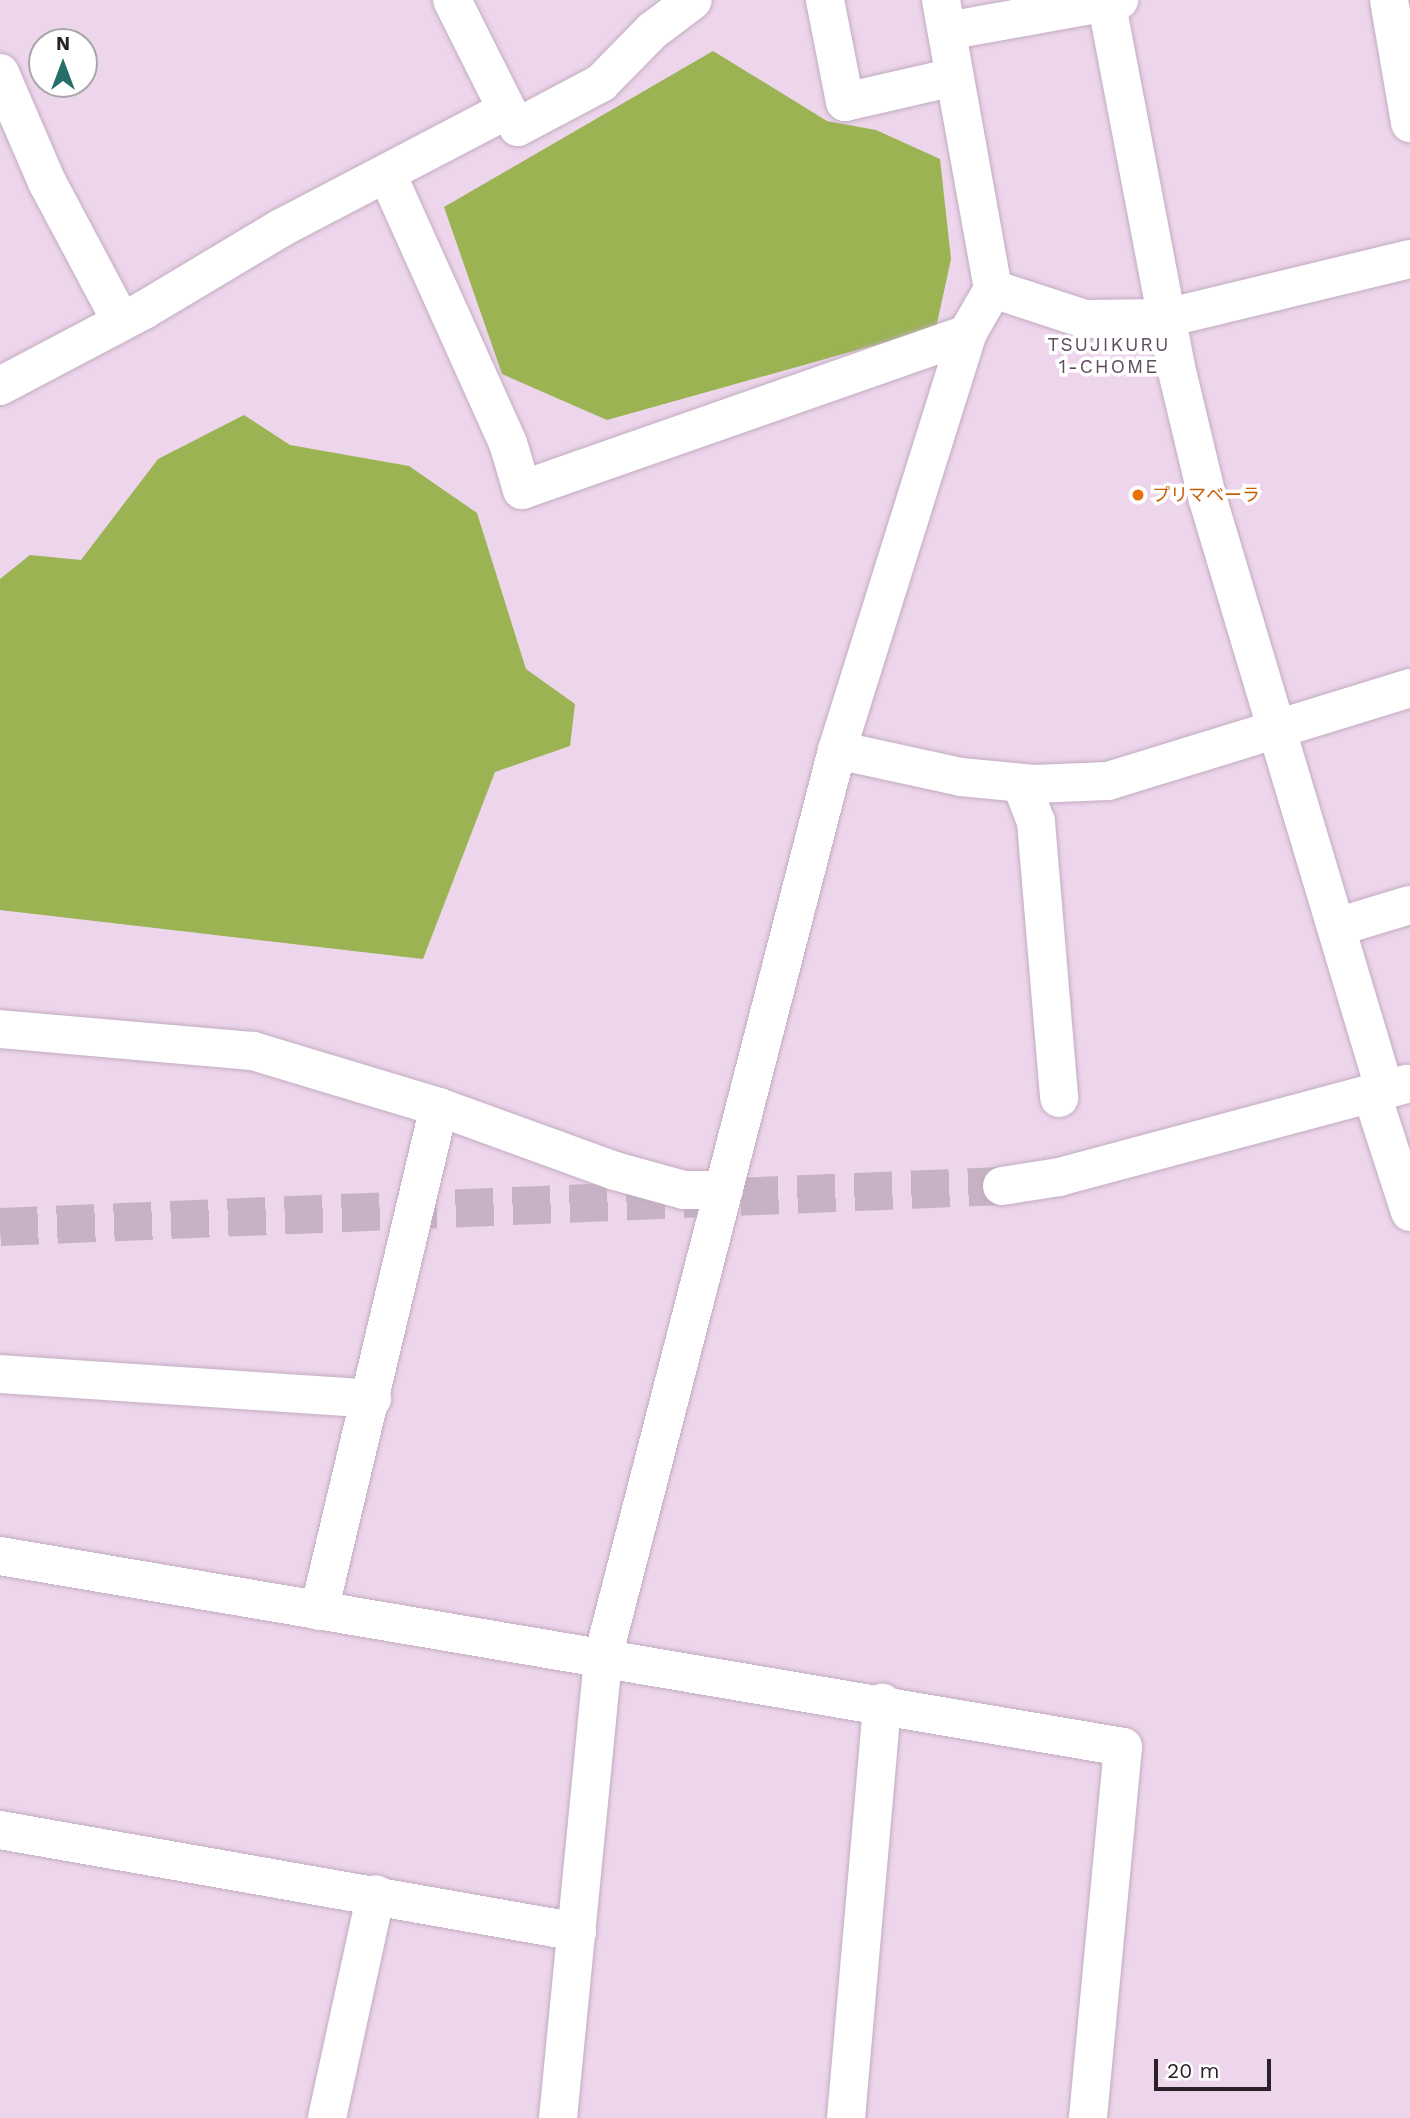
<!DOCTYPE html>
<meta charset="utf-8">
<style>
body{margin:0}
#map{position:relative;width:1410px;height:2118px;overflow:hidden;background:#edd6ec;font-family:"Work Sans","Noto Sans JP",sans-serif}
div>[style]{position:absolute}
.forest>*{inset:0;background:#9bb353}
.minor-tunnel>*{height:38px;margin-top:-19px;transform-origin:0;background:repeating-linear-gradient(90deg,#c6b2c5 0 38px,transparent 0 57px)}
.roads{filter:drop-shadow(0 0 2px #c2acc1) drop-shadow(0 0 2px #c2acc1)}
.minor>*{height:38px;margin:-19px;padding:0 19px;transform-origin:19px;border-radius:19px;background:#fff}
.dots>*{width:19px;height:19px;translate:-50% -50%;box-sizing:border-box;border:4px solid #fff;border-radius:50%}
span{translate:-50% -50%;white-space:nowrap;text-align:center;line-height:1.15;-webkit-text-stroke:7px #fff;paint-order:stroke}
.food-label{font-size:18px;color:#c56008}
.left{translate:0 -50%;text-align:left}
.neighbourhood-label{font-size:19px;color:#5f4b5e;letter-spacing:2px}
.north{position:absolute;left:28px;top:28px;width:70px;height:70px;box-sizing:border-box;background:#fff;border:2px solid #a9a6a9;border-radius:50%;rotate:0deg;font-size:19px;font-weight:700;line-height:28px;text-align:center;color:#292028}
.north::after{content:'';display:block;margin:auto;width:24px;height:32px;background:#256f68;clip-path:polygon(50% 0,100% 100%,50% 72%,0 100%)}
.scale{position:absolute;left:1154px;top:2059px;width:117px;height:32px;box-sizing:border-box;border:4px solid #292028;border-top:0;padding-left:9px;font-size:21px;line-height:24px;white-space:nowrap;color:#292028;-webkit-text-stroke:5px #fff;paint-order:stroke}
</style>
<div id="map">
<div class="forest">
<i style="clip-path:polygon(713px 51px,827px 121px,876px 130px,940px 159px,951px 259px,936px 328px,607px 420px,502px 374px,444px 207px)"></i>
<i style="clip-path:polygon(244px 415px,290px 445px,409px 466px,477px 513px,526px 669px,575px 704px,570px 746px,495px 772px,423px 959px,0 910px,0 579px,30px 555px,81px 560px,158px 459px)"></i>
</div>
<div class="minor-tunnel">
<i style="left:0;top:1227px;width:1003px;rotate:-2.34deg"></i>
</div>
<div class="roads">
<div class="minor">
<i style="left:452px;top:0;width:123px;rotate:63.4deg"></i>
<i style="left:825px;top:0;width:104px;rotate:78.9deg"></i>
<i style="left:845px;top:102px;width:112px;rotate:-12.9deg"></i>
<i style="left:1106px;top:0;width:369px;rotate:79.2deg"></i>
<i style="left:1175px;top:363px;width:141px;rotate:76.5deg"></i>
<i style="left:1208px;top:500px;width:617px;rotate:73.33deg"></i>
<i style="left:1389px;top:0;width:125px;rotate:80.3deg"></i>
<i style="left:947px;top:31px;width:175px;rotate:-10.2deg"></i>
<i style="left:0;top:73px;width:119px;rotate:66.7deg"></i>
<i style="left:47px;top:182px;width:157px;rotate:62deg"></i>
<i style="left:387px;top:174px;width:295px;rotate:65.8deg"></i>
<i style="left:508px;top:443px;width:49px;rotate:73.4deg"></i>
<i style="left:522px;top:490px;width:472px;rotate:-19.3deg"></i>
<i style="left:993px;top:289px;width:97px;rotate:18.1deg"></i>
<i style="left:1085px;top:319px;width:81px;rotate:-0.7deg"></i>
<i style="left:1166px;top:318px;width:251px;rotate:-13.6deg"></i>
<i style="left:0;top:386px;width:163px;rotate:-27.8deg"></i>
<i style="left:144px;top:310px;width:160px;rotate:-30.9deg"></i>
<i style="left:281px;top:228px;width:255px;rotate:-27.6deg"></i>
<i style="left:507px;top:110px;width:20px;rotate:57deg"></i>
<i style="left:518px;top:127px;width:94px;rotate:-27.9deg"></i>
<i style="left:601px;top:83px;width:73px;rotate:-45.6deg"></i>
<i style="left:652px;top:31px;width:51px;rotate:-37.1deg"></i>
<i style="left:837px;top:750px;width:127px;rotate:12.3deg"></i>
<i style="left:961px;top:777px;width:73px;rotate:5.5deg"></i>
<i style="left:1034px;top:784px;width:74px;rotate:-2.3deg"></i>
<i style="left:1108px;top:781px;width:316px;rotate:-17.1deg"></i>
<i style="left:1021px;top:783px;width:42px;rotate:69deg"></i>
<i style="left:1036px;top:822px;width:277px;rotate:85.2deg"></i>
<i style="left:1337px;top:927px;width:76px;rotate:-16.8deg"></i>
<i style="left:0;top:1029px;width:254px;rotate:5deg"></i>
<i style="left:253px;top:1051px;width:194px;rotate:16.8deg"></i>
<i style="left:439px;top:1107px;width:187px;rotate:20deg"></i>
<i style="left:615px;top:1171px;width:72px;rotate:15.4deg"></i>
<i style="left:684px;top:1190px;width:40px"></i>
<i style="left:1372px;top:1095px;width:123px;rotate:72deg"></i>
<i style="left:1002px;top:1186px;width:58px;rotate:-9deg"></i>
<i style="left:1059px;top:1177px;width:360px;rotate:-15deg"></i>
<i style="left:0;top:1374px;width:373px;rotate:3.8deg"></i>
<i style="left:0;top:1556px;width:1139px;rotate:9.65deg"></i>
<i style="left:1123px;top:1747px;width:373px;rotate:95.4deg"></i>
<i style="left:319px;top:1611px;width:518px;rotate:-76.61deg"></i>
<i style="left:0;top:1830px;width:586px;rotate:10.02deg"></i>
<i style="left:327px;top:2118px;width:229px;rotate:-77.7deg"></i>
<i style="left:558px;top:2118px;width:463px;rotate:-84.4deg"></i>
<i style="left:603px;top:1657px;width:937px;rotate:-75.53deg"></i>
<i style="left:837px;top:750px;width:436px;rotate:-72.6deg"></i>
<i style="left:967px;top:334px;width:52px;rotate:-60deg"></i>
<i style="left:993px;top:289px;width:294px;rotate:-100.2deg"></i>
<i style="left:846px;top:2118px;width:417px;rotate:-85deg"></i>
</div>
</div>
<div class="dots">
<i style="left:1138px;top:495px;background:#e8710a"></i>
</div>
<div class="food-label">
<span class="left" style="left:1152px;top:495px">プリマベーラ</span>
</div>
<div class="neighbourhood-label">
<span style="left:1109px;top:356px">TSUJIKURU<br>1-CHOME</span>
</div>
<div class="north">N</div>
<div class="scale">20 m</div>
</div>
